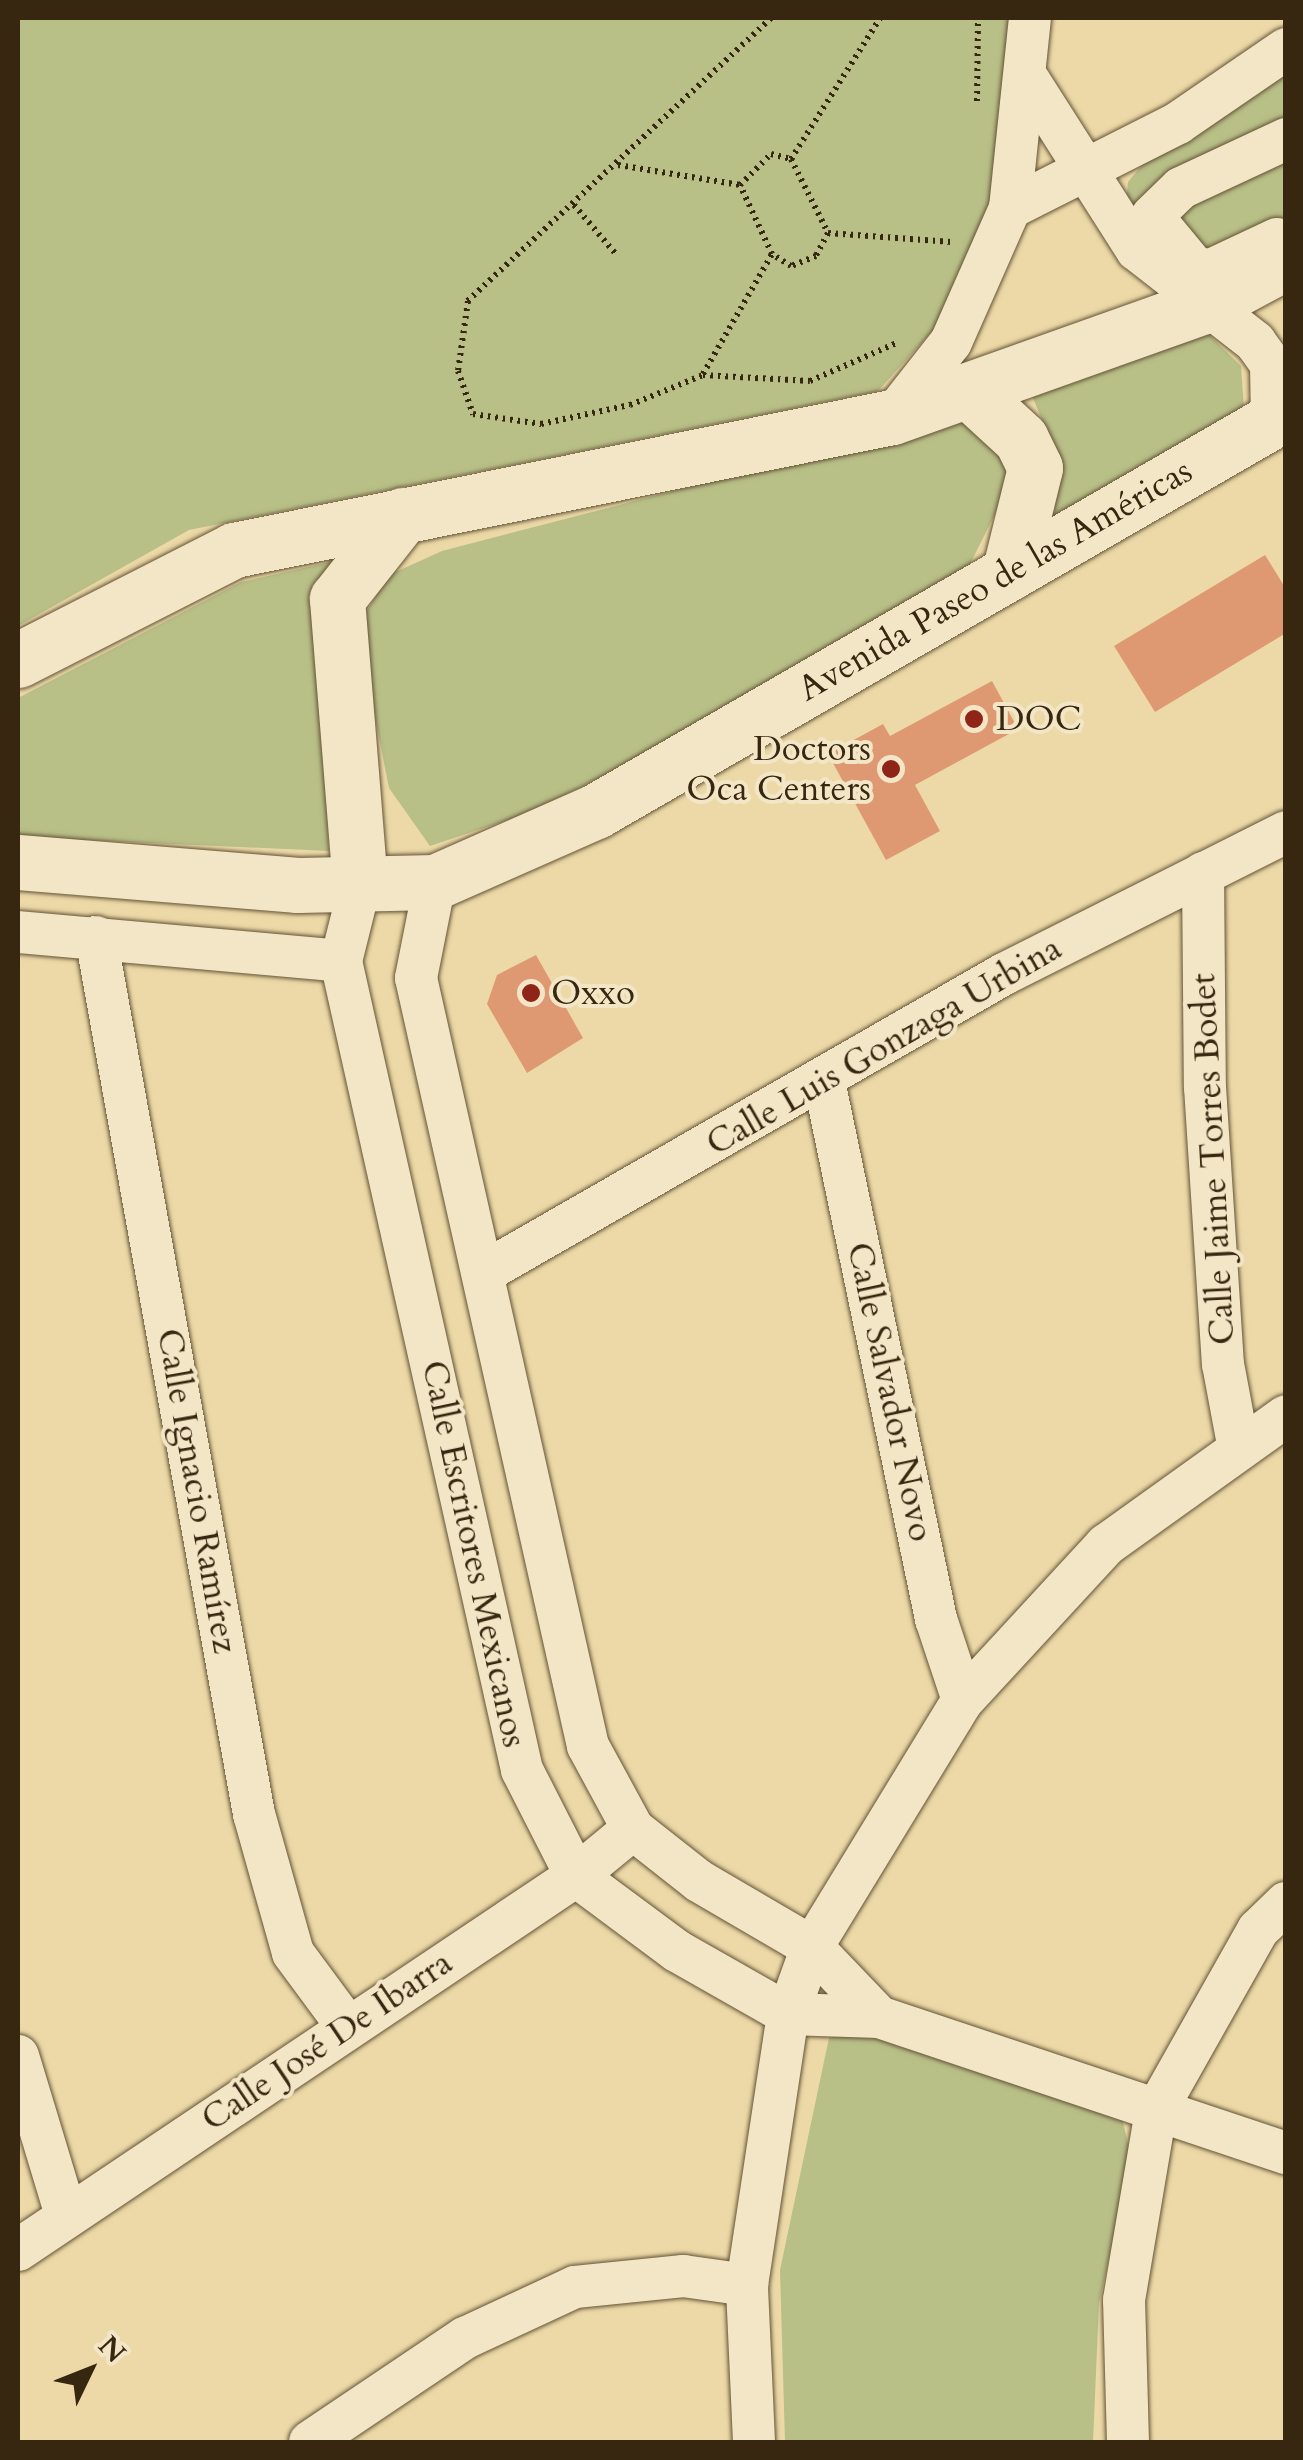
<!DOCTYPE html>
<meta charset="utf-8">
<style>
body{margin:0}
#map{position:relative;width:1303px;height:2460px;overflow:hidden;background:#ecd9a7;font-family:Cardo,serif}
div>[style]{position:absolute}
.green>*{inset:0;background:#b8bf87}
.building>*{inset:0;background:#df9972}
.path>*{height:6px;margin-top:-3px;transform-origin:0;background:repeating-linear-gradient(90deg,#372610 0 2.5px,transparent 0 7.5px)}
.roads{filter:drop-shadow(0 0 2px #645336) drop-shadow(0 0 2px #645336)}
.street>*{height:42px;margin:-21px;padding:0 21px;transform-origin:21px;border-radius:21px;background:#f3e6c6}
.secondary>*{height:55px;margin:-27.5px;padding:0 27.5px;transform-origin:27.5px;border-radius:27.5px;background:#f3e6c6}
.dots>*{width:28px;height:28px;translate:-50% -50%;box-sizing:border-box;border:5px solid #f3e6c6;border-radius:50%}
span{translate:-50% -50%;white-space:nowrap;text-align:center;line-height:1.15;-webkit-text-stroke:8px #f3e6c6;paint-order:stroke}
.street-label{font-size:35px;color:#372610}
.poi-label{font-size:35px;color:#372610}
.left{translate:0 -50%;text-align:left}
.right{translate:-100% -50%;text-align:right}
.frame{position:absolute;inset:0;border:20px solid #372610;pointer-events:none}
.north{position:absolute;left:40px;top:2320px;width:100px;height:100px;-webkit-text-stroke:8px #f3e6c6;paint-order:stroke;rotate:47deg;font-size:28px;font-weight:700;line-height:40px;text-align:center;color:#372610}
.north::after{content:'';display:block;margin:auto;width:35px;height:45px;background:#372610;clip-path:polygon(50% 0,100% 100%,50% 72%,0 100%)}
</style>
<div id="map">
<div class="green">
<i style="clip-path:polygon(18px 18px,1010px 18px,1002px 180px,944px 318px,878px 391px,189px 530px,18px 626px)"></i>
<i style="clip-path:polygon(1285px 73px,1285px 236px,1206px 270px,1126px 206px,1128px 182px,1147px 159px)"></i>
<i style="clip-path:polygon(1201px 327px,1241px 366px,1244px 409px,1055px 519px,1054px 449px,1031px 393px)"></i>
<i style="clip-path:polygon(962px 416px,1001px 442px,1012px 480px,962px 580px,734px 713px,523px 815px,430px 846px,389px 788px,373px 707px,365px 614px,389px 575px,442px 551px)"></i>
<i style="clip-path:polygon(331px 562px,316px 594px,329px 851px,18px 837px,18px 698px,241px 582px)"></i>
<i style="clip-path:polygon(860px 2026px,1122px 2118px,1131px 2157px,1099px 2303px,1093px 2442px,785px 2442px,780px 2270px,829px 2038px)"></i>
</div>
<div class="building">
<i style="clip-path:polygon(1265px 555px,1286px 589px,1286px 633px,1155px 712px,1114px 646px)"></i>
<i style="clip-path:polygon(992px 681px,1018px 729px,915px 785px,940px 831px,886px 860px,828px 754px,883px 724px,890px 736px)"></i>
<i style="clip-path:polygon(536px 955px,583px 1038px,527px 1073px,487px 1004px,497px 975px)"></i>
</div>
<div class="path">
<i style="left:771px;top:18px;width:415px;rotate:137deg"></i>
<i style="left:468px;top:301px;width:71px;rotate:98.1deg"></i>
<i style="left:458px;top:371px;width:46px;rotate:70.8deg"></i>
<i style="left:473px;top:414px;width:69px;rotate:8.4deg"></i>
<i style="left:541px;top:424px;width:91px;rotate:-12.1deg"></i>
<i style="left:630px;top:405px;width:79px;rotate:-22.3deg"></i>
<i style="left:703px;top:375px;width:107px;rotate:3.2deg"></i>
<i style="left:810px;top:381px;width:97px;rotate:-23.7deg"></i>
<i style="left:977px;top:101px;width:83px;rotate:-89.3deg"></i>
<i style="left:771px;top:154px;width:21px;rotate:14deg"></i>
<i style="left:791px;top:159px;width:83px;rotate:63.4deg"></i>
<i style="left:828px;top:233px;width:26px;rotate:118deg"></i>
<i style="left:816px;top:256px;width:27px;rotate:158deg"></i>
<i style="left:791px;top:266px;width:22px;rotate:-148deg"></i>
<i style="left:772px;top:254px;width:76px;rotate:-114.9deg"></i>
<i style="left:740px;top:185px;width:44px;rotate:-45deg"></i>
<i style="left:791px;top:159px;width:167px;rotate:-57.7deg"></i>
<i style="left:618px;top:165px;width:124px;rotate:9.3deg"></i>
<i style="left:574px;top:205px;width:63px;rotate:49.5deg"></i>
<i style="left:828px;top:233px;width:124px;rotate:4.2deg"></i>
<i style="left:703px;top:374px;width:138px;rotate:-60.1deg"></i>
</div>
<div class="roads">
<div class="street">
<i style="left:1026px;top:76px;width:206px;rotate:57.5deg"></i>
<i style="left:1137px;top:250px;width:150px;rotate:37.9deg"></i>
<i style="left:1255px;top:342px;width:27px;rotate:54deg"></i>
<i style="left:1271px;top:364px;width:56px;rotate:89deg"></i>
<i style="left:1010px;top:208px;width:188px;rotate:-26.8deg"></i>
<i style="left:1178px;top:123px;width:131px;rotate:-34.4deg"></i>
<i style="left:1277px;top:239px;width:73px;rotate:154.8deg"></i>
<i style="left:1211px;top:270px;width:16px;rotate:-173deg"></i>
<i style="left:1195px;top:268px;width:67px;rotate:-129.6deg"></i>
<i style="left:1152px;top:216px;width:40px;rotate:-44deg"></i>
<i style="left:1181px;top:188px;width:116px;rotate:-25deg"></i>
<i style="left:892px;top:417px;width:95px;rotate:-51.8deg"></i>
<i style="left:951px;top:342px;width:146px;rotate:-66.2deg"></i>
<i style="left:1010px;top:208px;width:191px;rotate:-84deg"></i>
<i style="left:1203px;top:873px;width:214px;rotate:89.5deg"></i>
<i style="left:1205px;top:1087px;width:278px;rotate:86.3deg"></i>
<i style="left:1223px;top:1364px;width:81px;rotate:79.4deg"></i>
<i style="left:435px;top:882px;width:98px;rotate:101.2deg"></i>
<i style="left:416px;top:978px;width:787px;rotate:77.38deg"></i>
<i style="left:588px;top:1746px;width:94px;rotate:61.5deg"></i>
<i style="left:633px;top:1829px;width:84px;rotate:38.2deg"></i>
<i style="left:699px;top:1881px;width:131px;rotate:30.3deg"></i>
<i style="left:812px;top:1947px;width:97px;rotate:46.3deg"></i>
<i style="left:360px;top:885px;width:78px;rotate:104deg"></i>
<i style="left:341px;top:961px;width:829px;rotate:77.39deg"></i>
<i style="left:522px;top:1770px;width:119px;rotate:63deg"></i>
<i style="left:576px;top:1876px;width:126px;rotate:36.6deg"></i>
<i style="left:677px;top:1951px;width:128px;rotate:29.6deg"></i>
<i style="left:788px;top:2014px;width:91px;rotate:1.9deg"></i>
<i style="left:879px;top:2017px;width:429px;rotate:18.5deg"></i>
<i style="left:18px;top:932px;width:324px;rotate:5.1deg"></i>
<i style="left:96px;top:937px;width:891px;rotate:79.79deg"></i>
<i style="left:254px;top:1814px;width:144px;rotate:74.3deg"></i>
<i style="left:293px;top:1953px;width:91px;rotate:53.5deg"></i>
<i style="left:824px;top:1081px;width:550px;rotate:78.24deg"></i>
<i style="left:936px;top:1619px;width:85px;rotate:71.6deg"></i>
<i style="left:488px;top:1270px;width:595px;rotate:-29.84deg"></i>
<i style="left:1004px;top:974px;width:316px;rotate:-26.7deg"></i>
<i style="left:18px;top:2056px;width:166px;rotate:73.2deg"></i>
<i style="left:18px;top:2250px;width:672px;rotate:-33.83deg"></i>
<i style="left:576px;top:1876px;width:74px;rotate:-39.5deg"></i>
<i style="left:310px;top:2442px;width:187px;rotate:-33.9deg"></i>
<i style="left:465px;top:2338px;width:121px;rotate:-24.9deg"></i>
<i style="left:575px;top:2287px;width:109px;rotate:-5.8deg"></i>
<i style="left:683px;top:2276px;width:65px;rotate:8deg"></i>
<i style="left:754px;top:2442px;width:157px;rotate:-92.6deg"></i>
<i style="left:747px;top:2285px;width:274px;rotate:-81.4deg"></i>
<i style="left:788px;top:2014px;width:71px;rotate:-70.3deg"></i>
<i style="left:812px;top:1947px;width:289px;rotate:-58.6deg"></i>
<i style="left:963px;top:1700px;width:211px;rotate:-47.3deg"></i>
<i style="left:1106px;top:1545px;width:221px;rotate:-35.6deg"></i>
<i style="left:1128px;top:2442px;width:142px;rotate:-91.6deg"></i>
<i style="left:1124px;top:2300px;width:192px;rotate:-80.4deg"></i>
<i style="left:1156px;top:2111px;width:208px;rotate:-60.6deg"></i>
<i style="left:1258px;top:1930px;width:39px;rotate:-44deg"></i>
</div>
<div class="secondary">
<i style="left:971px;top:393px;width:68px;rotate:42.6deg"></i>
<i style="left:1021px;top:439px;width:32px;rotate:64deg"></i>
<i style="left:1035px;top:468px;width:108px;rotate:103.9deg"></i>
<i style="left:18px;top:660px;width:242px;rotate:-27deg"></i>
<i style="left:234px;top:550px;width:671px;rotate:-11.43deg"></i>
<i style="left:892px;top:417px;width:331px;rotate:-19.6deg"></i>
<i style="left:1204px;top:306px;width:93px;rotate:-28.2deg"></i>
<i style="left:18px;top:862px;width:281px;rotate:4.7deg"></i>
<i style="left:298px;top:885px;width:137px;rotate:-1.3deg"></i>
<i style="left:435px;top:882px;width:176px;rotate:-23.8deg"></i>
<i style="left:596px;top:811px;width:797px;rotate:-29.98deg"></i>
<i style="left:360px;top:885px;width:287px;rotate:-94.6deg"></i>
<i style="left:337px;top:599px;width:107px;rotate:-51.8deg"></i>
</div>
</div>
<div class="dots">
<i style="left:974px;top:719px;background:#8f2418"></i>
<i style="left:891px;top:769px;background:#8f2418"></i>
<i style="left:531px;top:993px;background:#8f2418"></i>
</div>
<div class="street-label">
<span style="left:995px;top:580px;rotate:-30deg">Avenida Paseo de las Américas</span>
<span style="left:884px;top:1046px;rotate:-30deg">Calle Luis Gonzaga Urbina</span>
<span style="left:1213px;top:1159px;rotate:-93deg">Calle Jaime Torres Bodet</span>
<span style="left:890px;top:1392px;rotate:78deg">Calle Salvador Novo</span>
<span style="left:197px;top:1491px;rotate:80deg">Calle Ignacio Ramírez</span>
<span style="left:474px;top:1554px;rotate:78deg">Calle Escritores Mexicanos</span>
<span style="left:327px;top:2041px;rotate:-34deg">Calle José De Ibarra</span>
</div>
<div class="poi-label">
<span class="left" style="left:996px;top:719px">DOC</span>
<span class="right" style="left:871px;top:769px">Doctors<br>Oca Centers</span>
<span class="left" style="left:551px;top:993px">Oxxo</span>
</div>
<div class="frame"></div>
<div class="north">N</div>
</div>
